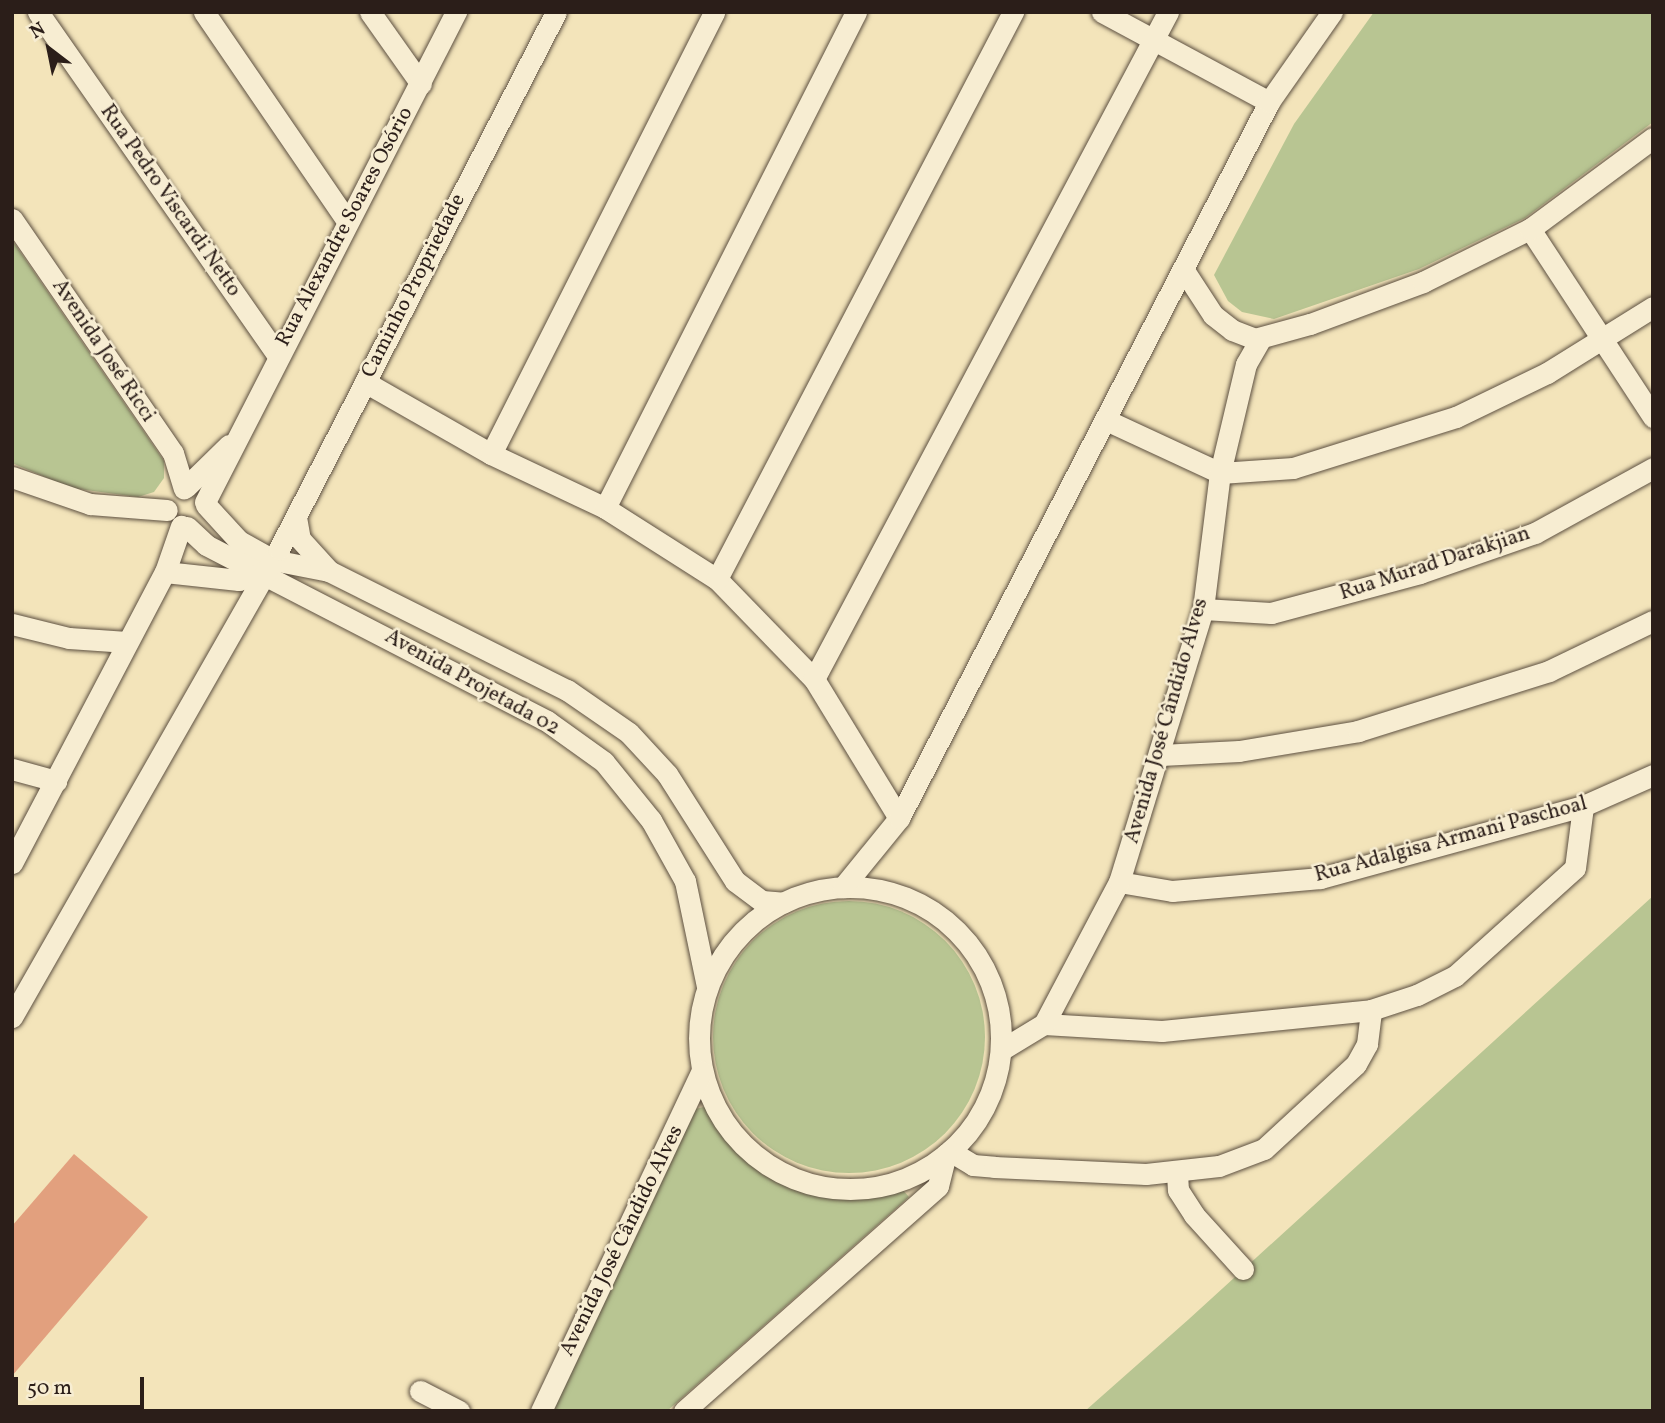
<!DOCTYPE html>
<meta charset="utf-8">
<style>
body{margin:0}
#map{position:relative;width:1665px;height:1423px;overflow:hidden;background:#f3e4ba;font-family:Vollkorn,serif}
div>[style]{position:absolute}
.green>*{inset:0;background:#b8c592}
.round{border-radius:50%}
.building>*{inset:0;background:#e2a07e}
.roads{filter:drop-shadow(0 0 2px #5d5041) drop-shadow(0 0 2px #5d5041)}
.minor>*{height:21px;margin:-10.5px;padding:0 10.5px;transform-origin:10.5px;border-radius:10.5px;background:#f7edd2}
.minor>.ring{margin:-10.5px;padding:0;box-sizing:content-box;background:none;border:21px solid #f7edd2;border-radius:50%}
span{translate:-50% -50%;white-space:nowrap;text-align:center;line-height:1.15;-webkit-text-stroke:5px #f7edd2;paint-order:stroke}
.street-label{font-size:21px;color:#2b1e19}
.frame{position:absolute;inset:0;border:14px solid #2b1e19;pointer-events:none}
.north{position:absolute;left:14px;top:14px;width:70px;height:70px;-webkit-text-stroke:5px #f7edd2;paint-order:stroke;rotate:328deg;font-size:19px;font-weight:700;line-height:28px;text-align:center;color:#2b1e19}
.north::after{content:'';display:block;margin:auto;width:24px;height:32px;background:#2b1e19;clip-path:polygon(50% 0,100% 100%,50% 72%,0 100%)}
.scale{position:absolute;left:14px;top:1377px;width:130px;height:32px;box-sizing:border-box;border:4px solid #2b1e19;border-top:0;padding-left:9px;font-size:21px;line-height:24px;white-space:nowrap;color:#2b1e19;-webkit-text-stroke:5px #f7edd2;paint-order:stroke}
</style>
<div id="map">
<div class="green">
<i style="clip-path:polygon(1374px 12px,1653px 12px,1653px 122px,1525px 218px,1419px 269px,1274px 319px,1242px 312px,1228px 301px,1214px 275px,1294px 124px)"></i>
<i style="clip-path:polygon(12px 240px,164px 461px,164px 478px,154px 492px,138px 497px,71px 488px,12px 463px)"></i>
<i style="clip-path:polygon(1653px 896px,1653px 1411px,1085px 1411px,1189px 1319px)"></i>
<i class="round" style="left:713px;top:901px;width:272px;height:272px"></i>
<i style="clip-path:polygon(704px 1107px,738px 1152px,793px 1188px,837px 1198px,902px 1189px,909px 1197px,667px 1411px,552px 1411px,695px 1109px)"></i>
</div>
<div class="building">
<i style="clip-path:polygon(74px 1154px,148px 1217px,12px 1376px,12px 1226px)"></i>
</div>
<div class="roads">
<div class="minor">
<i style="left:38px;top:12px;width:418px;rotate:55.1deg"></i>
<i style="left:204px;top:12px;width:253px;rotate:55.6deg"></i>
<i style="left:370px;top:12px;width:88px;rotate:54.7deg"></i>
<i style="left:1102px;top:12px;width:190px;rotate:28.3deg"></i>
<i style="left:12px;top:219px;width:284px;rotate:55.5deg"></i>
<i style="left:173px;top:453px;width:37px;rotate:73deg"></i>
<i style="left:1530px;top:229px;width:225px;rotate:56.8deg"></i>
<i style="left:1185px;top:272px;width:51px;rotate:56.9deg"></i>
<i style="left:1213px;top:315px;width:24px;rotate:38deg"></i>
<i style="left:1232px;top:330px;width:25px;rotate:21deg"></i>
<i style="left:1255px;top:339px;width:57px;rotate:-15.3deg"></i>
<i style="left:1310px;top:324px;width:121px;rotate:-20.4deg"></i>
<i style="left:1423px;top:282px;width:119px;rotate:-26.4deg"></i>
<i style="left:1530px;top:229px;width:153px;rotate:-36.5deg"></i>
<i style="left:365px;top:382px;width:145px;rotate:29.7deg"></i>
<i style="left:491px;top:454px;width:126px;rotate:25.3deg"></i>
<i style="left:605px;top:508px;width:133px;rotate:32.4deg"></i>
<i style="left:717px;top:579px;width:139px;rotate:45.9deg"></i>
<i style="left:814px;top:679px;width:163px;rotate:58.6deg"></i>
<i style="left:1106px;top:420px;width:126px;rotate:24.9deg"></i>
<i style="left:1220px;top:473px;width:73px;rotate:-3.9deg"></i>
<i style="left:1293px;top:468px;width:171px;rotate:-17.4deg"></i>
<i style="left:1456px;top:417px;width:101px;rotate:-25.8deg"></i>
<i style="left:1547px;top:373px;width:125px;rotate:-31.9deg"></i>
<i style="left:491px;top:454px;width:495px;rotate:-63.2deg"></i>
<i style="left:12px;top:477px;width:83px;rotate:19.1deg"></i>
<i style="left:90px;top:504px;width:77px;rotate:4.5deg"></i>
<i style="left:186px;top:487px;width:60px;rotate:-44.3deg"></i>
<i style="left:205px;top:502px;width:551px;rotate:-62.88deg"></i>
<i style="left:206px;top:505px;width:49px;rotate:47.5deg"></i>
<i style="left:239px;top:541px;width:39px;rotate:29deg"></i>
<i style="left:273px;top:560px;width:57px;rotate:11.1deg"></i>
<i style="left:329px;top:571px;width:266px;rotate:26.6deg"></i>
<i style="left:567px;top:690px;width:75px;rotate:34.7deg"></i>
<i style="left:629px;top:733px;width:56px;rotate:47.2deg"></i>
<i style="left:667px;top:774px;width:127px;rotate:57.6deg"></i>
<i style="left:735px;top:881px;width:34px;rotate:37deg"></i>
<i style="left:762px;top:901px;width:21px;rotate:5deg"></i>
<i style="left:605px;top:508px;width:556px;rotate:-63.16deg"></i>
<i style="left:296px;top:517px;width:22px;rotate:80deg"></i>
<i style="left:300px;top:539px;width:43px;rotate:47.8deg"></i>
<i style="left:187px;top:527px;width:26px;rotate:43deg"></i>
<i style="left:206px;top:545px;width:384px;rotate:27.3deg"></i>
<i style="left:547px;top:721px;width:70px;rotate:35.7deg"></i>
<i style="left:604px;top:762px;width:75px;rotate:51deg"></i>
<i style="left:651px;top:820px;width:70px;rotate:60.9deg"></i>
<i style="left:685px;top:881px;width:107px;rotate:78.2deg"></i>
<i style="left:165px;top:572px;width:74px;rotate:6.2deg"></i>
<i style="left:239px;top:580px;width:27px;rotate:-17deg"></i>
<i style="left:717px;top:579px;width:640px;rotate:-62.43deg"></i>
<i style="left:1203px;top:609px;width:68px;rotate:3.4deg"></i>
<i style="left:1271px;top:613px;width:154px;rotate:-15deg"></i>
<i style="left:1420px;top:573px;width:122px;rotate:-19.2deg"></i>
<i style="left:1535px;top:533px;width:135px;rotate:-28.8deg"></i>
<i style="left:12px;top:624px;width:59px;rotate:13.8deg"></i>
<i style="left:69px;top:638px;width:58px;rotate:3.9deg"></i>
<i style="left:814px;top:679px;width:755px;rotate:-62.04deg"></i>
<i style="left:1161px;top:755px;width:78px;rotate:-2.9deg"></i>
<i style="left:1239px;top:751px;width:121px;rotate:-9.5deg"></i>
<i style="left:1358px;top:731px;width:200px;rotate:-17.4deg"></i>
<i style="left:1549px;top:671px;width:115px;rotate:-25.7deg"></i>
<i style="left:12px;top:769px;width:46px;rotate:15.3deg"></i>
<i style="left:12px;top:863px;width:329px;rotate:-62.3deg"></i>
<i style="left:165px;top:572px;width:49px;rotate:-70.8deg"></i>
<i style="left:1119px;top:882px;width:54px;rotate:9.6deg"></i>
<i style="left:1172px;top:891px;width:149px;rotate:-5deg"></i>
<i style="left:1320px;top:878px;width:273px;rotate:-15.3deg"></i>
<i style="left:1583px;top:806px;width:77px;rotate:-23.9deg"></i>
<i class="ring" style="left:699px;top:887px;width:281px;height:281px"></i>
<i style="left:843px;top:887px;width:89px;rotate:-50.9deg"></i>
<i style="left:899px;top:818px;width:806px;rotate:-62.67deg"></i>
<i style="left:1269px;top:102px;width:110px;rotate:-55deg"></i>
<i style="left:12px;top:1017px;width:539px;rotate:-60.29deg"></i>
<i style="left:279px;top:549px;width:604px;rotate:-62.71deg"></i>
<i style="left:1044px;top:1024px;width:118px;rotate:3.4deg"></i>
<i style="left:1162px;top:1031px;width:210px;rotate:-5.7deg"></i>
<i style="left:1371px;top:1010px;width:48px;rotate:-18.1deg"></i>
<i style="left:1417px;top:995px;width:42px;rotate:-26.6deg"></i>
<i style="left:1455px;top:976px;width:161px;rotate:-42deg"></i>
<i style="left:1575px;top:868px;width:63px;rotate:-82.6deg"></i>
<i style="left:1001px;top:1050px;width:50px;rotate:-31.2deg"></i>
<i style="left:1044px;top:1024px;width:161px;rotate:-62.2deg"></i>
<i style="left:1119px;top:882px;width:286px;rotate:-72.9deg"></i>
<i style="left:1203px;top:609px;width:137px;rotate:-82.9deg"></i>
<i style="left:1220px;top:473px;width:112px;rotate:-76.6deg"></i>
<i style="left:1246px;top:364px;width:30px;rotate:-60deg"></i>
<i style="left:950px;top:1151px;width:27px;rotate:31deg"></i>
<i style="left:973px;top:1165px;width:21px;rotate:5deg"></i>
<i style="left:994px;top:1167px;width:152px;rotate:2.6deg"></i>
<i style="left:1146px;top:1174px;width:73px;rotate:-6.3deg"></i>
<i style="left:1219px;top:1166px;width:48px;rotate:-20.7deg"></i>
<i style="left:1264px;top:1149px;width:125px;rotate:-42.7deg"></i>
<i style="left:1356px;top:1064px;width:23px;rotate:-61deg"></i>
<i style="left:1367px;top:1044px;width:34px;rotate:-83deg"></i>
<i style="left:1177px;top:1172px;width:18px;rotate:87deg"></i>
<i style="left:1178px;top:1190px;width:30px;rotate:57deg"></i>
<i style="left:1194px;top:1215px;width:73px;rotate:47.8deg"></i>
<i style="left:420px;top:1391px;width:44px;rotate:27.1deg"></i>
<i style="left:541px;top:1411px;width:376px;rotate:-64.7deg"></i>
<i style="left:684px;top:1411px;width:339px;rotate:-41.5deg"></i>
<i style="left:938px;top:1186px;width:33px;rotate:-76deg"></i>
</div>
</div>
<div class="street-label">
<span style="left:170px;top:201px;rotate:55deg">Rua Pedro Viscardi Netto</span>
<span style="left:345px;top:227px;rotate:-62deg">Rua Alexandre Soares Osório</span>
<span style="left:414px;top:286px;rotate:-63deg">Caminho Propriedade</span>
<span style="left:103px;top:351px;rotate:56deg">Avenida José Ricci</span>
<span style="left:1435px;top:564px;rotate:-18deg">Rua Murad Darakjian</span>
<span style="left:472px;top:683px;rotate:29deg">Avenida Projetada 02</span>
<span style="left:1167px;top:721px;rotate:-74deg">Avenida José Cândido Alves</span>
<span style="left:1451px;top:840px;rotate:-15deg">Rua Adalgisa Armani Paschoal</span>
<span style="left:622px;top:1241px;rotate:-64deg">Avenida José Cândido Alves</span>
</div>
<div class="frame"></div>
<div class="north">N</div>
<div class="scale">50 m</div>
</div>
